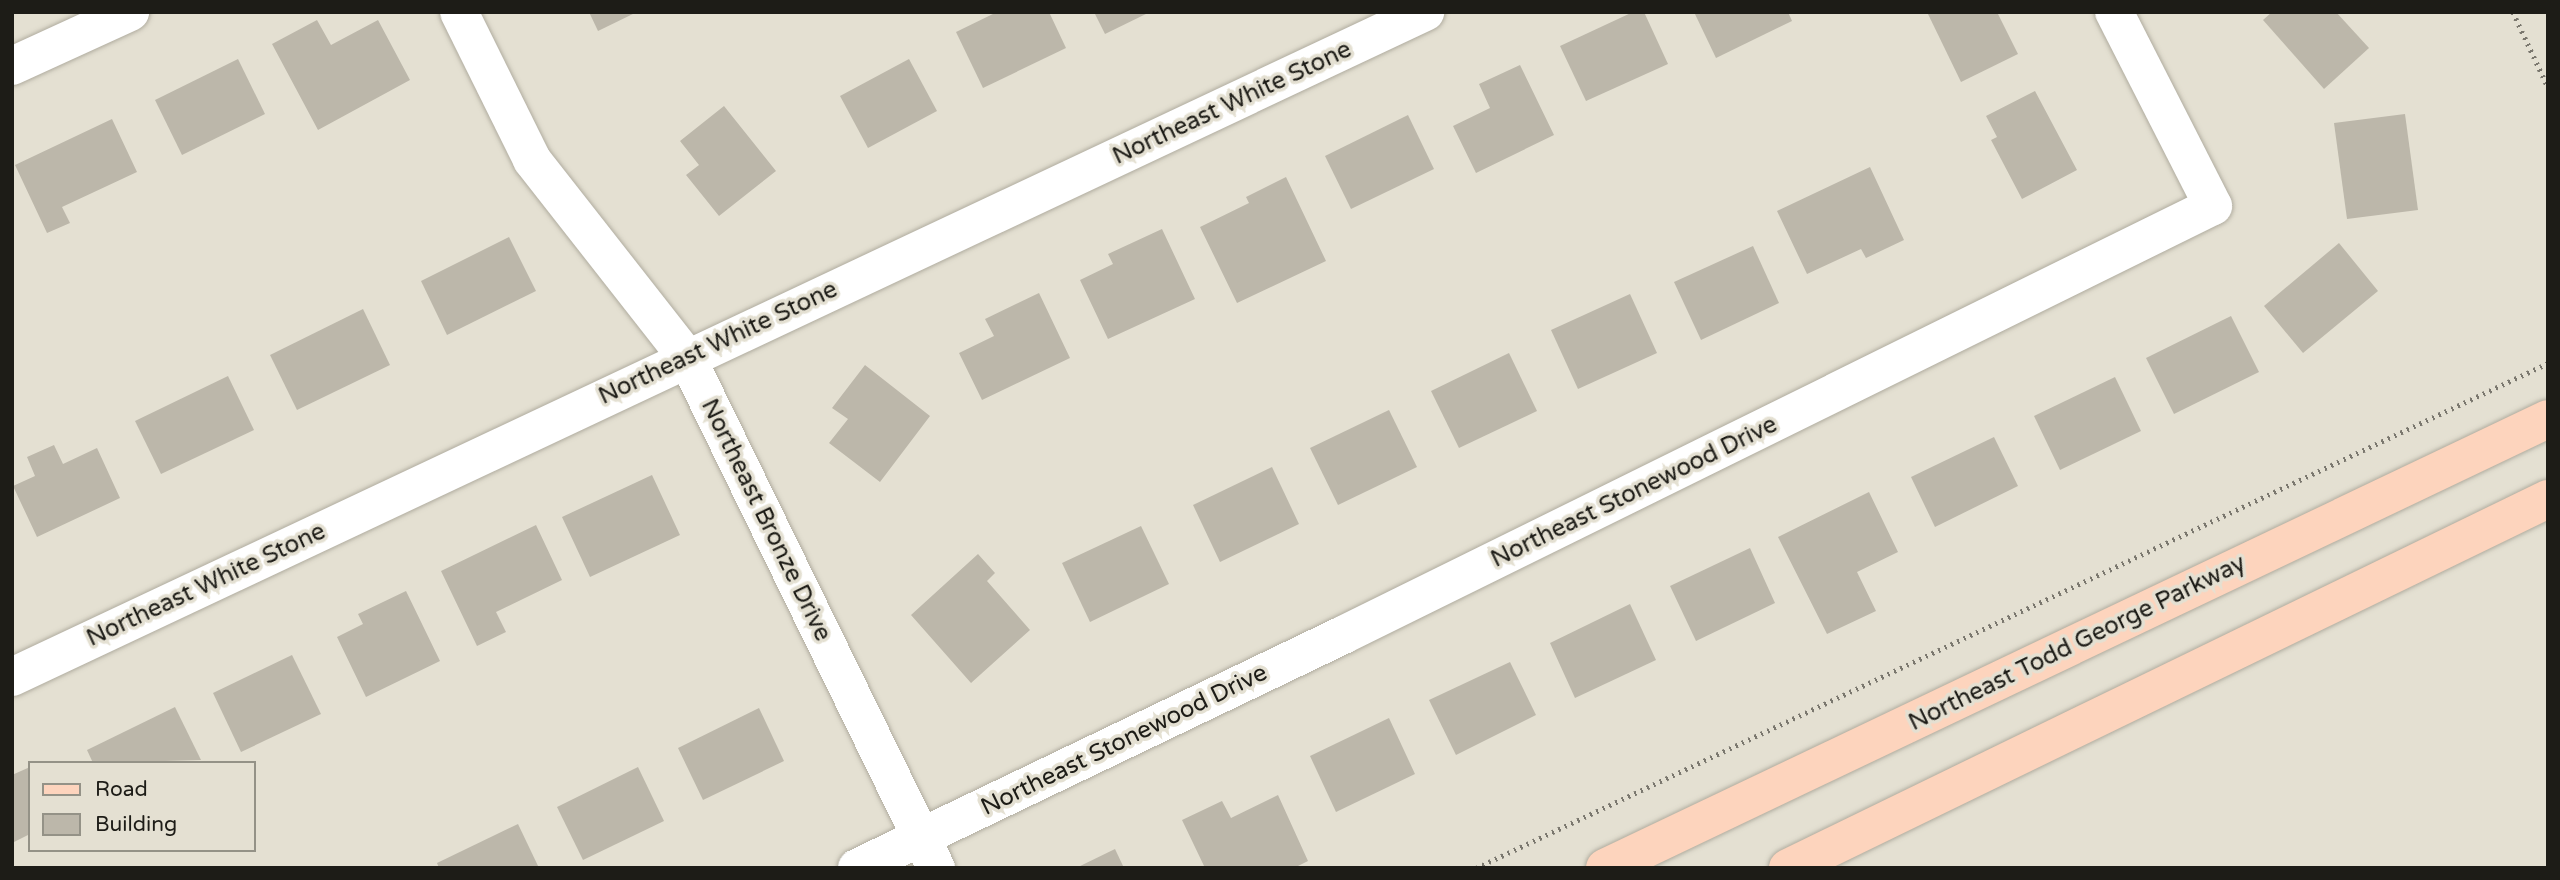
<!DOCTYPE html>
<style>
body{margin:0}
#map{position:relative;width:2560px;height:880px;overflow:hidden;background:#e4e0d2;font-family:"Varela Round",sans-serif}
div>[style]{position:absolute}
.building>*{inset:0;background:#bcb7aa}
.path>*{height:4.5px;margin-top:-2.25px;transform-origin:0;background:repeating-linear-gradient(90deg,#7a776e 0 2px,transparent 0 7px)}
.roads{filter:drop-shadow(0 0 2px #b0ac9f) drop-shadow(0 0 2px #b0ac9f)}
.minor>*{height:38px;margin:-19px;padding:0 19px;transform-origin:19px;border-radius:19px;background:#fff}
.major>*{height:38px;margin:-19px;padding:0 19px;transform-origin:19px;border-radius:19px;background:#fdd4bd}
span{translate:-50% -50%;white-space:nowrap;text-align:center;line-height:1.15;-webkit-text-stroke:7px #e4e0d2;paint-order:stroke}
.street-label{font-size:24px;color:#1d1c17}
.frame{position:absolute;inset:0;border:14px solid #1d1c17;pointer-events:none}
.legend{position:absolute;left:28px;top:761px;width:228px;height:91px;box-sizing:border-box;background:#e4e0d2;border:2px solid #949287;margin:0;padding:9px 12px;list-style:none;font-size:21px;color:#1d1c17}
.legend li{display:flex;align-items:center;gap:14px;height:35px}
.legend b{width:35px;border:2px solid #949287}
</style>
<div id="map">
<div class="building">
<i style="clip-path:polygon(589px 12px,637px 12px,598px 31px)"></i>
<i style="clip-path:polygon(997px 12px,1049px 12px,1066px 48px,983px 88px,956px 32px)"></i>
<i style="clip-path:polygon(1094px 12px,1150px 12px,1105px 34px)"></i>
<i style="clip-path:polygon(1633px 12px,1644px 12px,1668px 64px,1586px 101px,1560px 46px)"></i>
<i style="clip-path:polygon(1694px 12px,1788px 12px,1792px 21px,1716px 58px)"></i>
<i style="clip-path:polygon(1927px 12px,1997px 12px,2018px 54px,1961px 82px)"></i>
<i style="clip-path:polygon(2272px 12px,2336px 12px,2369px 48px,2324px 89px,2263px 20px)"></i>
<i style="clip-path:polygon(317px 20px,331px 45px,378px 20px,410px 80px,318px 130px,272px 44px)"></i>
<i style="clip-path:polygon(238px 59px,265px 114px,182px 155px,155px 100px)"></i>
<i style="clip-path:polygon(909px 59px,937px 111px,868px 148px,840px 96px)"></i>
<i style="clip-path:polygon(1520px 65px,1554px 135px,1476px 173px,1453px 126px,1490px 108px,1479px 84px)"></i>
<i style="clip-path:polygon(2035px 91px,2077px 170px,2022px 199px,1991px 140px,1997px 137px,1986px 116px)"></i>
<i style="clip-path:polygon(724px 106px,776px 171px,719px 216px,686px 175px,699px 165px,680px 141px)"></i>
<i style="clip-path:polygon(2405px 114px,2418px 210px,2347px 219px,2334px 123px)"></i>
<i style="clip-path:polygon(1408px 115px,1434px 169px,1351px 209px,1325px 156px)"></i>
<i style="clip-path:polygon(112px 119px,137px 172px,62px 207px,70px 223px,47px 233px,15px 165px)"></i>
<i style="clip-path:polygon(1870px 167px,1904px 240px,1866px 258px,1861px 249px,1807px 274px,1777px 211px)"></i>
<i style="clip-path:polygon(1286px 177px,1326px 261px,1237px 303px,1200px 227px,1249px 203px,1246px 197px)"></i>
<i style="clip-path:polygon(1162px 229px,1195px 299px,1108px 339px,1080px 280px,1113px 264px,1108px 254px)"></i>
<i style="clip-path:polygon(509px 237px,536px 291px,447px 335px,421px 281px)"></i>
<i style="clip-path:polygon(2339px 243px,2378px 291px,2303px 353px,2264px 306px)"></i>
<i style="clip-path:polygon(1753px 246px,1779px 303px,1701px 340px,1674px 282px)"></i>
<i style="clip-path:polygon(1039px 293px,1070px 358px,982px 400px,959px 353px,994px 336px,985px 319px)"></i>
<i style="clip-path:polygon(1630px 294px,1657px 353px,1578px 389px,1551px 330px)"></i>
<i style="clip-path:polygon(363px 309px,390px 365px,297px 410px,270px 355px)"></i>
<i style="clip-path:polygon(2231px 316px,2259px 372px,2174px 414px,2146px 358px)"></i>
<i style="clip-path:polygon(1509px 353px,1537px 411px,1459px 448px,1431px 391px)"></i>
<i style="clip-path:polygon(865px 365px,930px 416px,880px 482px,829px 443px,848px 419px,832px 408px)"></i>
<i style="clip-path:polygon(228px 376px,254px 430px,161px 474px,135px 421px)"></i>
<i style="clip-path:polygon(2115px 377px,2141px 431px,2060px 470px,2034px 416px)"></i>
<i style="clip-path:polygon(1389px 410px,1417px 467px,1338px 505px,1310px 448px)"></i>
<i style="clip-path:polygon(1994px 437px,2018px 486px,1935px 527px,1911px 477px)"></i>
<i style="clip-path:polygon(54px 445px,63px 464px,97px 448px,120px 498px,37px 537px,13px 486px,35px 476px,27px 457px)"></i>
<i style="clip-path:polygon(1272px 467px,1299px 524px,1220px 562px,1193px 505px)"></i>
<i style="clip-path:polygon(652px 475px,680px 535px,590px 577px,562px 517px)"></i>
<i style="clip-path:polygon(1869px 492px,1898px 552px,1857px 572px,1876px 611px,1827px 634px,1778px 537px)"></i>
<i style="clip-path:polygon(536px 525px,562px 580px,496px 612px,506px 632px,477px 646px,441px 571px)"></i>
<i style="clip-path:polygon(1141px 526px,1169px 584px,1090px 622px,1062px 563px)"></i>
<i style="clip-path:polygon(1750px 548px,1775px 603px,1696px 641px,1670px 586px)"></i>
<i style="clip-path:polygon(978px 554px,995px 573px,987px 581px,1030px 630px,971px 683px,911px 615px)"></i>
<i style="clip-path:polygon(406px 591px,440px 661px,366px 697px,337px 637px,363px 624px,358px 614px)"></i>
<i style="clip-path:polygon(1630px 604px,1656px 660px,1575px 698px,1550px 643px)"></i>
<i style="clip-path:polygon(292px 655px,321px 714px,241px 752px,213px 693px)"></i>
<i style="clip-path:polygon(1510px 662px,1536px 715px,1456px 755px,1429px 700px)"></i>
<i style="clip-path:polygon(175px 707px,201px 760px,93px 763px,87px 750px)"></i>
<i style="clip-path:polygon(759px 708px,784px 761px,703px 800px,678px 748px)"></i>
<i style="clip-path:polygon(1389px 718px,1415px 774px,1336px 812px,1310px 756px)"></i>
<i style="clip-path:polygon(30px 767px,30px 834px,12px 843px,12px 775px)"></i>
<i style="clip-path:polygon(638px 767px,664px 821px,583px 860px,557px 807px)"></i>
<i style="clip-path:polygon(1278px 795px,1308px 861px,1294px 868px,1205px 868px,1182px 820px,1222px 801px,1231px 818px)"></i>
<i style="clip-path:polygon(518px 824px,539px 868px,439px 868px,437px 863px)"></i>
<i style="clip-path:polygon(1115px 849px,1124px 868px,1076px 868px)"></i>
</div>
<div class="path">
<i style="left:2513px;top:12px;width:83px;rotate:65deg"></i>
<i style="left:1476px;top:868px;width:1185px;rotate:-25.22deg"></i>
</div>
<div class="roads">
<div class="minor">
<i style="left:459px;top:12px;width:165px;rotate:63.7deg"></i>
<i style="left:532px;top:160px;width:251px;rotate:51.9deg"></i>
<i style="left:687px;top:358px;width:568px;rotate:63.98deg"></i>
<i style="left:12px;top:66px;width:130px;rotate:-24.6deg"></i>
<i style="left:12px;top:677px;width:1562px;rotate:-25.2deg"></i>
<i style="left:857px;top:868px;width:539px;rotate:-25.61deg"></i>
<i style="left:1343px;top:635px;width:970px;rotate:-26.25deg"></i>
<i style="left:2213px;top:206px;width:218px;rotate:-117deg"></i>
</div>
<div class="major">
<i style="left:1605px;top:868px;width:1044px;rotate:-25.46deg"></i>
<i style="left:1788px;top:868px;width:845px;rotate:-25.9deg"></i>
</div>
</div>
<div class="street-label">
<span style="left:1232px;top:103px;rotate:-25deg">Northeast White Stone</span>
<span style="left:718px;top:343px;rotate:-25deg">Northeast White Stone</span>
<span style="left:1634px;top:492px;rotate:-26deg">Northeast Stonewood Drive</span>
<span style="left:766px;top:520px;rotate:64deg">Northeast Bronze Drive</span>
<span style="left:206px;top:585px;rotate:-25deg">Northeast White Stone</span>
<span style="left:2077px;top:643px;rotate:-26deg">Northeast Todd George Parkway</span>
<span style="left:1124px;top:740px;rotate:-26deg">Northeast Stonewood Drive</span>
</div>
<div class="frame"></div>
<ul class="legend">
<li><b style="height:9px;background:#fdd4bd"></b>Road</li>
<li><b style="height:19px;background:#bcb7aa"></b>Building</li>
</ul>
</div>
